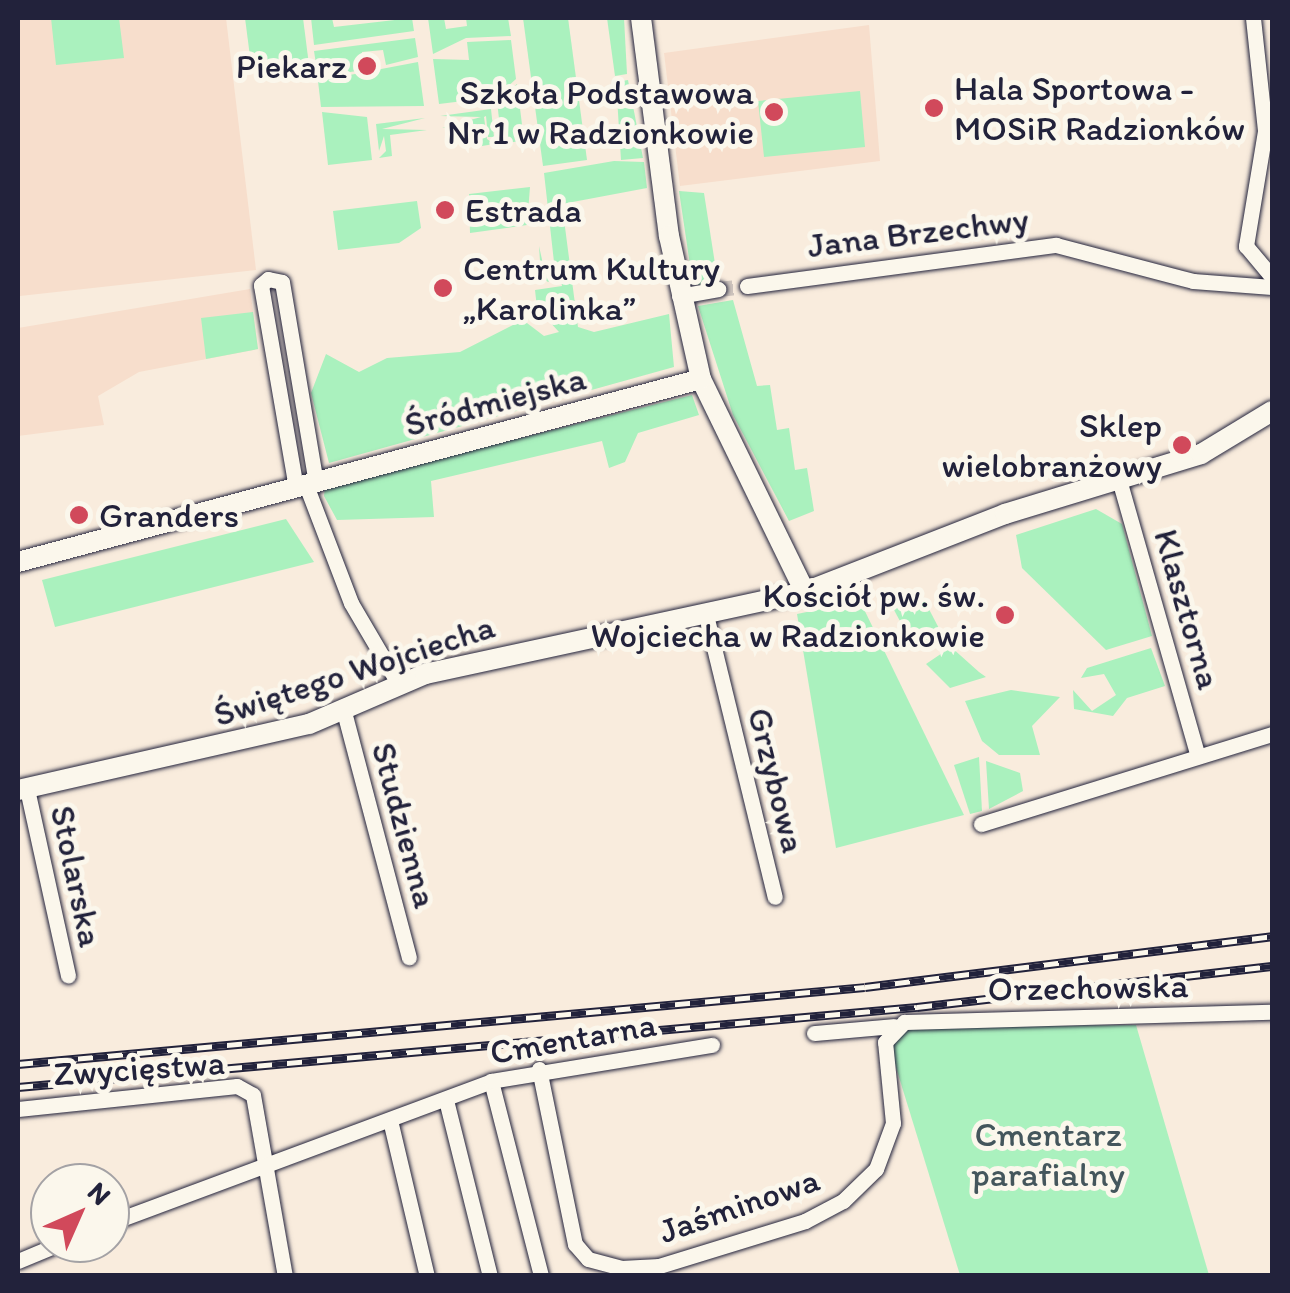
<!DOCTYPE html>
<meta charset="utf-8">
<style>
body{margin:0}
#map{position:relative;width:1290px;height:1293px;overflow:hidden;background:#f9ecdd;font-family:Itim,sans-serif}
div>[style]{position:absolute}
.built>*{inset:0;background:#f7decc}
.green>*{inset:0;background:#aaf1be}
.minor-tunnel>*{height:15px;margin-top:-7.5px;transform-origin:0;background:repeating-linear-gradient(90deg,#cec4bd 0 15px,transparent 0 23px)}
.roads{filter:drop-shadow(0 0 2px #22223b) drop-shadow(0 0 2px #22223b)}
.minor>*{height:15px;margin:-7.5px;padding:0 7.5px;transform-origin:7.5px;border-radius:7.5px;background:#fbf7ec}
.tertiary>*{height:20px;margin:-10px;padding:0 10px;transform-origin:10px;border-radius:10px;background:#fbf7ec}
.rail>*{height:9px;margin-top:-4.5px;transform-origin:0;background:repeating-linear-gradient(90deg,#fbf7ec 0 15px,#22223b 0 30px);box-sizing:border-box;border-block:2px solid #22223b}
.dots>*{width:28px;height:28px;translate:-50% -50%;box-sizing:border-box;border:5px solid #fbf7ec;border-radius:50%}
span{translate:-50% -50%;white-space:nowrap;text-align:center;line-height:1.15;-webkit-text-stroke:10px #fbf7ec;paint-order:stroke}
.poi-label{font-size:35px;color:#22223b}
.right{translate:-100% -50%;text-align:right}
.left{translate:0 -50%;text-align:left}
.street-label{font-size:35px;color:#22223b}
.park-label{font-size:35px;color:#44565c}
.frame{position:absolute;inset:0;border:20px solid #22223b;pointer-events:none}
.north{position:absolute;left:30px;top:1163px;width:100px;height:100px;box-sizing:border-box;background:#fbf7ec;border:2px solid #a4a2a5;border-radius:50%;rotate:45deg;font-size:28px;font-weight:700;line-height:40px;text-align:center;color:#22223b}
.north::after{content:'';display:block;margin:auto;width:35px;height:45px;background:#d1495b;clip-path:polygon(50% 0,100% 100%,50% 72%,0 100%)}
</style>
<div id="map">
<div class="built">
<i style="clip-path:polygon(18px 18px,226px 18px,256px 270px,20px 296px)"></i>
<i style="clip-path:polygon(869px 25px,880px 161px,680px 186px,664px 53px)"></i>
<i style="clip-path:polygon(250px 289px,258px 349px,139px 372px,98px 396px,104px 425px,18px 436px,18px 328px)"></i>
</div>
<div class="green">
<i style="clip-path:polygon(51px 18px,119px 18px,124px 58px,56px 65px)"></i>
<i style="clip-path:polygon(245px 18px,303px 18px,309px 65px,252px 72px)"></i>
<i style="clip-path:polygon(311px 18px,332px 18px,334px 27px,412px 18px,414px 31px,314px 45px)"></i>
<i style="clip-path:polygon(428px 18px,444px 18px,446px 29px,467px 26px,466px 18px,508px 18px,511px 36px,466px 38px,433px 54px)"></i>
<i style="clip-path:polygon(523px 18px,568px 18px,587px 160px,543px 166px)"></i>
<i style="clip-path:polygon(607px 18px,624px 18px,627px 74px,615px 76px)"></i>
<i style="clip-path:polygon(415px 38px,418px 57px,386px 65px,383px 50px,362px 52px,363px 70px,318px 77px,314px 51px)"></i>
<i style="clip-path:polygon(511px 40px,516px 79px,496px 97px,439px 104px,433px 59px,469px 60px,467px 42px)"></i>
<i style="clip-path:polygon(418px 62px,424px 106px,321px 107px,318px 81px)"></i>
<i style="clip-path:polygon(628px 80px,643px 158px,621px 160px,616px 82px)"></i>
<i style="clip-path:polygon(517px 84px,524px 141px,502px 143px,497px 102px)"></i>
<i style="clip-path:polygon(860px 91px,865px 147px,764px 157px,758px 101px)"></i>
<i style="clip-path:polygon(491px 109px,494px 137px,488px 137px,486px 116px,484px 117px,487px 139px,494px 144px,482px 146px,479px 124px,442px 128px,481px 117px,440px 116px)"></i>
<i style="clip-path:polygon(322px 112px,367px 117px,372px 160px,328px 165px)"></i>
<i style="clip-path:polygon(425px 118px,382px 129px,427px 130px,390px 135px,392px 156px,379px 158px,386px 151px,384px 136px,379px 151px,376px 124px)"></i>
<i style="clip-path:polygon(614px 161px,644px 162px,647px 188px,562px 204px,578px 327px,594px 332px,669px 314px,674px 367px,329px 463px,311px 393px,326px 354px,359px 372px,387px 358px,460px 352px,523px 320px,544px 336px,559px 332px,537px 308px,535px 290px,562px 286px,560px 273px,548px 282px,541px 276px,539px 246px,543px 264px,554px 262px,544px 173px)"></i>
<i style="clip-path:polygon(530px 187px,527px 225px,470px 233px,469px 194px)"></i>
<i style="clip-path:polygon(679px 191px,704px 193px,718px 283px,693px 285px)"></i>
<i style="clip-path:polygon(417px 201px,421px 228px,399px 243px,338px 250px,333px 211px)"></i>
<i style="clip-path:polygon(733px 300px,757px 386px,770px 385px,777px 430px,789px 428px,795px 470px,807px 468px,814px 511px,789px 521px,733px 415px,698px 306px)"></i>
<i style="clip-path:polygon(253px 312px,258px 349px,206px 359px,201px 318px)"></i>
<i style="clip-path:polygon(692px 395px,699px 415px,638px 433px,625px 462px,609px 468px,602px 441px,431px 481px,434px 517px,337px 520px,324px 496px,325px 487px)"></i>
<i style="clip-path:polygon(1096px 509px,1122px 524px,1152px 636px,1106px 650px,1022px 568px,1016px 535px)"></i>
<i style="clip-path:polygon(286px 519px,314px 562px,55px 627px,42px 580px)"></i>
<i style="clip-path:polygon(919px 590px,944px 638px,916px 651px,886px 595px)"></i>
<i style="clip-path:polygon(860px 601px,964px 815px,836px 848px,797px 614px)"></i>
<i style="clip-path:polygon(951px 647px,979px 672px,986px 677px,950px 688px,926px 664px)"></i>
<i style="clip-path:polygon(1151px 648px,1165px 686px,1127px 698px,1113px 716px,1074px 709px,1073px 690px,1092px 711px,1116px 695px,1104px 674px,1081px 678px,1087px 668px)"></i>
<i style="clip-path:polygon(1011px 690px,1060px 697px,1032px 726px,1040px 755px,999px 755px,982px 741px,965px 701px)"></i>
<i style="clip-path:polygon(979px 757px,982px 811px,970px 814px,954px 765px)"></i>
<i style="clip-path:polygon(986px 761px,1020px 773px,1023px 791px,989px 809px)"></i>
<i style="clip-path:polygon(1136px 1025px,1209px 1275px,960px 1275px,890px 1048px,901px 1027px)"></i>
</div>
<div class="minor-tunnel">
<i style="left:718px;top:289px;width:29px;rotate:-6deg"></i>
</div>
<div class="roads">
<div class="minor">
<i style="left:1253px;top:18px;width:114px;rotate:83.9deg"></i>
<i style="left:1265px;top:131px;width:117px;rotate:99.4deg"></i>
<i style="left:1246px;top:246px;width:40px;rotate:50deg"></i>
<i style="left:747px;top:286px;width:312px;rotate:-7.6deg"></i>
<i style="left:1056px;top:245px;width:142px;rotate:14.7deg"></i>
<i style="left:1193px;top:281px;width:79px;rotate:4.3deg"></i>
<i style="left:679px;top:296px;width:40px;rotate:-10deg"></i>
<i style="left:1120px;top:483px;width:281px;rotate:74.1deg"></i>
<i style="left:306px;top:485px;width:126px;rotate:69.1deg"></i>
<i style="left:351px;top:603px;width:93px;rotate:59.6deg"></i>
<i style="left:296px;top:488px;width:206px;rotate:-99.8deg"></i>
<i style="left:261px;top:285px;width:9px;rotate:-41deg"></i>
<i style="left:268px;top:279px;width:14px;rotate:12deg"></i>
<i style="left:282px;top:282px;width:203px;rotate:80.4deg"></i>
<i style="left:707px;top:619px;width:286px;rotate:76.3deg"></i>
<i style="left:343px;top:708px;width:258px;rotate:75.2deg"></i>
<i style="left:27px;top:789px;width:191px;rotate:77.6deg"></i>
<i style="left:981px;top:824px;width:305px;rotate:-17.2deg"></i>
<i style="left:814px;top:1033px;width:80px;rotate:-5deg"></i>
<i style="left:539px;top:1069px;width:179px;rotate:78.4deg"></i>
<i style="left:575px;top:1244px;width:20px;rotate:49deg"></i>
<i style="left:588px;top:1259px;width:34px;rotate:15deg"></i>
<i style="left:621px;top:1268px;width:38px;rotate:-3deg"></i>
<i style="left:659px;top:1266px;width:153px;rotate:-17.1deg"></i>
<i style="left:805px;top:1221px;width:43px;rotate:-27.8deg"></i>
<i style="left:843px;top:1201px;width:46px;rotate:-44.1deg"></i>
<i style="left:876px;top:1169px;width:49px;rotate:-69.7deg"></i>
<i style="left:893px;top:1123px;width:81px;rotate:-95.6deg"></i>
<i style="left:885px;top:1042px;width:28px;rotate:-46deg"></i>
<i style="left:904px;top:1022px;width:368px;rotate:-1.6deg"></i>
<i style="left:491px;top:1081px;width:201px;rotate:75.6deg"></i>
<i style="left:446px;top:1100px;width:181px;rotate:76deg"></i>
<i style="left:18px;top:1109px;width:220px;rotate:-6deg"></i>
<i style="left:237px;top:1086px;width:18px;rotate:29deg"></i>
<i style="left:253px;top:1095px;width:184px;rotate:80deg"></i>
<i style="left:390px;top:1120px;width:160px;rotate:76.7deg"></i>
<i style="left:110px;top:1223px;width:407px;rotate:-20.4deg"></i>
<i style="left:491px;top:1081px;width:224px;rotate:-9.3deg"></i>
<i style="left:18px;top:1261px;width:47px;rotate:-22.7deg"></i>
</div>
<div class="tertiary">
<i style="left:641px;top:18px;width:220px;rotate:82.7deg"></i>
<i style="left:669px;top:236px;width:147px;rotate:77.4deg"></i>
<i style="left:701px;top:379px;width:237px;rotate:64deg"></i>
<i style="left:18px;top:562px;width:707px;rotate:-15deg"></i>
<i style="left:18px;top:790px;width:298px;rotate:-12.8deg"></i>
<i style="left:309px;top:724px;width:126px;rotate:-23.3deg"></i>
<i style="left:425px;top:674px;width:389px;rotate:-12.2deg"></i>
<i style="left:805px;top:592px;width:215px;rotate:-21.3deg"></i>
<i style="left:1005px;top:514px;width:205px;rotate:-17deg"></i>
<i style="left:1201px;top:454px;width:83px;rotate:-31.2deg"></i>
</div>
</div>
<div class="rail">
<i style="left:18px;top:1064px;width:850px;rotate:-5.19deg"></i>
<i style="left:865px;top:987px;width:410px;rotate:-7.1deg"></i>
<i style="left:18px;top:1087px;width:903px;rotate:-5.09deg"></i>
<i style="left:917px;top:1007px;width:357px;rotate:-6.6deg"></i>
</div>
<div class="dots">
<i style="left:367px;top:66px;background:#d1495b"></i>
<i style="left:934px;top:108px;background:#d1495b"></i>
<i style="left:774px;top:112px;background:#d1495b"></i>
<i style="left:445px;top:210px;background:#d1495b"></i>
<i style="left:443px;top:288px;background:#d1495b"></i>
<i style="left:1182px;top:445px;background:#d1495b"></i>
<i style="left:79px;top:515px;background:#d1495b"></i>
<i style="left:1005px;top:615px;background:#d1495b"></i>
</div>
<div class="poi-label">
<span class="right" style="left:347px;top:66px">Piekarz</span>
<span class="left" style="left:954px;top:108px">Hala Sportowa -<br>MOSiR Radzionków</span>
<span class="right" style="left:754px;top:112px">Szkoła Podstawowa<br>Nr 1 w Radzionkowie</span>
<span class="left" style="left:465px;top:210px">Estrada</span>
<span class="left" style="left:463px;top:288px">Centrum Kultury<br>„Karolinka”</span>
<span class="right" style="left:1162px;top:445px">Sklep<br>wielobranżowy</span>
<span class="left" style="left:99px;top:515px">Granders</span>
<span class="right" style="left:985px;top:615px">Kościół pw. św.<br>Wojciecha w Radzionkowie</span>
</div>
<div class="street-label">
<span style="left:918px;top:232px;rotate:-7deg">Jana Brzechwy</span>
<span style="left:495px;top:401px;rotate:-15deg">Śródmiejska</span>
<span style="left:1188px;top:609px;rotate:74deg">Klasztorna</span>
<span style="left:354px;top:670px;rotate:-18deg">Świętego Wojciecha</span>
<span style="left:777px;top:780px;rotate:76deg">Grzybowa</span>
<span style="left:405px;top:825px;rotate:75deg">Studzienna</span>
<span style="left:77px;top:876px;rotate:78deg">Stolarska</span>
<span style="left:1088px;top:987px;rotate:-1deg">Orzechowska</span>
<span style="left:573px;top:1038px;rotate:-10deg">Cmentarna</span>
<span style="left:139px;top:1068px;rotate:-4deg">Zwycięstwa</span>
<span style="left:739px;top:1205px;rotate:-19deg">Jaśminowa</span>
</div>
<div class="park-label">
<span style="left:1048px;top:1154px">Cmentarz<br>parafialny</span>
</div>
<div class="frame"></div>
<div class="north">N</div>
</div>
